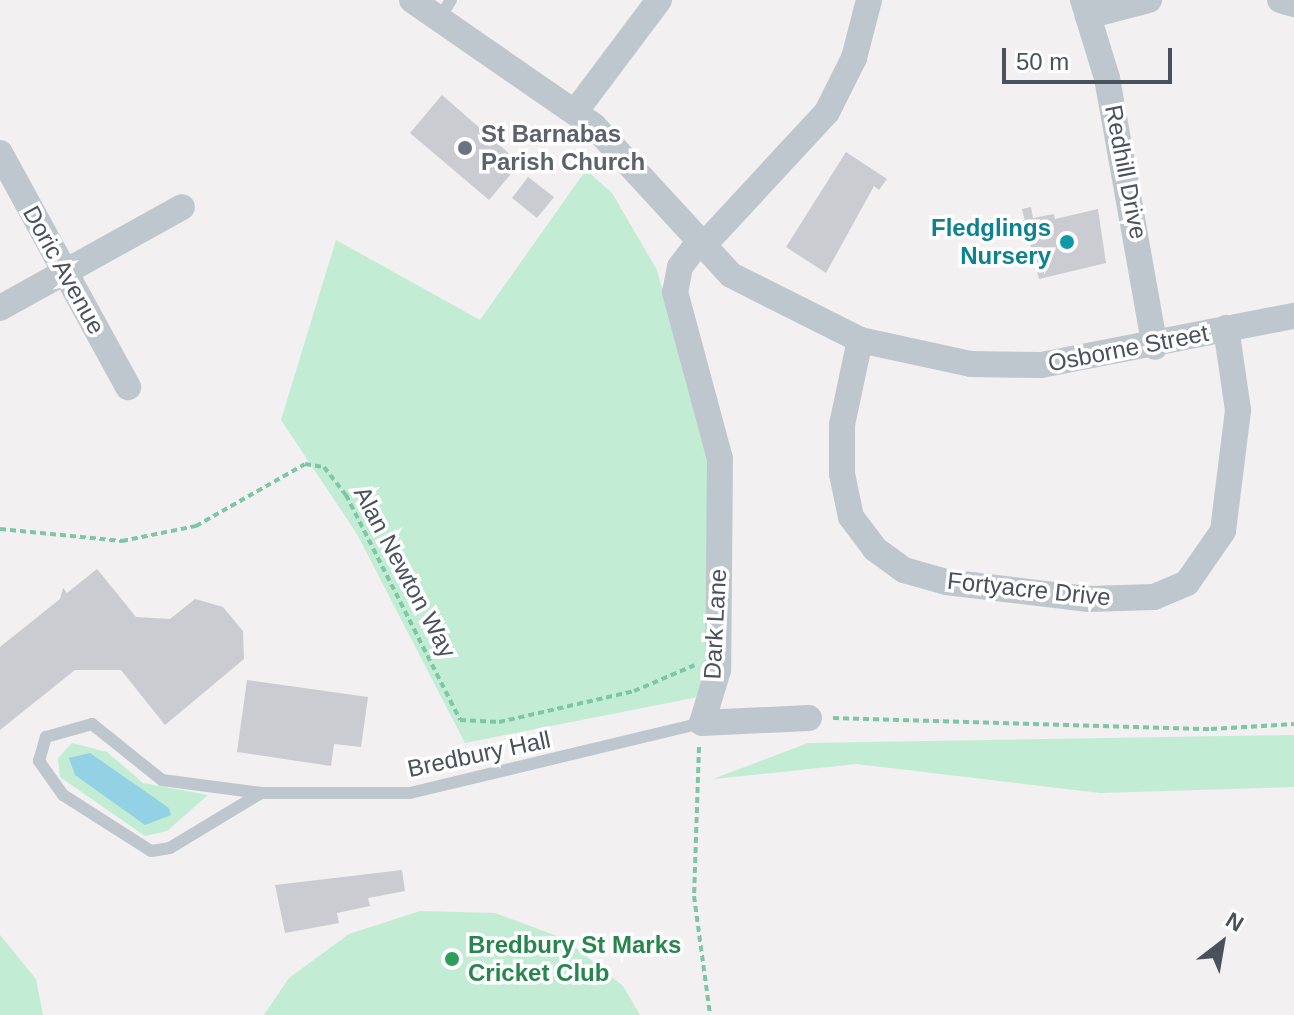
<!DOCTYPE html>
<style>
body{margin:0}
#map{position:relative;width:1294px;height:1015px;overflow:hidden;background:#f2f0f0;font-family:Arial,sans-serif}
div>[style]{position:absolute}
.green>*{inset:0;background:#c2ecd4}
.water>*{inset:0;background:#93d1e5}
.building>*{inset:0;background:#caccd2}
.path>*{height:4px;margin-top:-2px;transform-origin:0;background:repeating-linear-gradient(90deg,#7dc7a6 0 6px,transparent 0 10px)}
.service>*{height:12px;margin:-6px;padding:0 6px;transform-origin:6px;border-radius:6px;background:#bfc7ce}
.minor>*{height:26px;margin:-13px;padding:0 13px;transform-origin:13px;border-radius:13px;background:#bfc7ce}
.dots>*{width:22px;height:22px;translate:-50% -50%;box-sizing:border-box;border:4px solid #fff;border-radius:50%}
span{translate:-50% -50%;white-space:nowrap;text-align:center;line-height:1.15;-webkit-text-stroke:7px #fff;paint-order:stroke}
.worship-label{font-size:24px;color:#5b616d;font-weight:700}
.left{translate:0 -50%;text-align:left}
.street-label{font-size:24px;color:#49525c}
.culture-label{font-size:24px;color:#0d838f;font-weight:700}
.right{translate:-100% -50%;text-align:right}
.leisure-label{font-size:24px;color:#27864d;font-weight:700}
.north{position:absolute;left:1182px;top:903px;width:80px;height:80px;-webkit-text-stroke:6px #fff;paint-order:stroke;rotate:31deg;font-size:22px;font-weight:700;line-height:32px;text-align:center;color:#49525c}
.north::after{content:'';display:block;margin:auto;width:28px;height:36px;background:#49525c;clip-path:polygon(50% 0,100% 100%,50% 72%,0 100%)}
.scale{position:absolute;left:1002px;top:48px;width:170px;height:36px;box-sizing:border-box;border:4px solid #49525c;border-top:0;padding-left:10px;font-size:24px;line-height:28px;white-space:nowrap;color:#49525c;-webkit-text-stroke:6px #fff;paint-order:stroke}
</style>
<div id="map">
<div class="green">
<i style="clip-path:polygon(586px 170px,612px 193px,657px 270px,707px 452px,715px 606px,703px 696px,465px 743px,357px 534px,281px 420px,336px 240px,480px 320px)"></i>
<i style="clip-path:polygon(1294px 735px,1294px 787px,1100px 793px,857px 764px,713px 779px,808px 743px)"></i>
<i style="clip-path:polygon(72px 743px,107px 752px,143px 783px,208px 795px,167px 831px,145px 836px,60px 777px,58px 758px)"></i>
<i style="clip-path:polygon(420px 911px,495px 913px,565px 939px,623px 986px,640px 1015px,264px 1015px,289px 978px,349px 934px)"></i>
<i style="clip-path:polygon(0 935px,36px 979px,43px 1015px,0 1015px)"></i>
</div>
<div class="water">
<i style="clip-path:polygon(90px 753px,169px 808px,171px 815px,145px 825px,75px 775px,69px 758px)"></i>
</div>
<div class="building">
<i style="clip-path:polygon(442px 95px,520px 163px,489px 200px,410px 133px)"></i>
<i style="clip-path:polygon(846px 152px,887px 179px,879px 190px,874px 186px,826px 273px,786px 247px)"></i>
<i style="clip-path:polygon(528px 177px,554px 197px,537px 218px,512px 198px)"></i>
<i style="clip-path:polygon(1031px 207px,1033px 218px,1054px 214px,1055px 219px,1098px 209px,1106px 263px,1039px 279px,1022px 209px)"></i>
<i style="clip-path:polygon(97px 569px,136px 617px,170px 619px,195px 599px,223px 607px,243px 631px,244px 659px,165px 725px,121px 670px,75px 670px,0 730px,0 647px,60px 599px,63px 588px,67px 593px)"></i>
<i style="clip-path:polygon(247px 680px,368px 697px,361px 747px,334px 744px,331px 766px,237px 752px)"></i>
<i style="clip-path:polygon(402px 870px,405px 891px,368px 898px,370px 906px,337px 913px,339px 923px,285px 933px,275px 885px)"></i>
</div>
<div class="path">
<i style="left:0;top:529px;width:123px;rotate:5.6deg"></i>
<i style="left:122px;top:541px;width:76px;rotate:-11.5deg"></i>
<i style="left:196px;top:526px;width:125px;rotate:-29.6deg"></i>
<i style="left:305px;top:464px;width:19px;rotate:9deg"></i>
<i style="left:324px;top:467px;width:36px;rotate:52deg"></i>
<i style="left:346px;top:495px;width:252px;rotate:63.1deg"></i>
<i style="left:460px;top:720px;width:39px;rotate:3deg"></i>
<i style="left:499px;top:722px;width:139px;rotate:-12.9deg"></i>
<i style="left:634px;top:691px;width:66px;rotate:-23.1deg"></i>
<i style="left:833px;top:718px;width:378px;rotate:1.7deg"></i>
<i style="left:1211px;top:729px;width:83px;rotate:-3.4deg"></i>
<i style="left:699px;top:747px;width:149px;rotate:91.9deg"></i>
<i style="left:694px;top:896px;width:120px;rotate:82.3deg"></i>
</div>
<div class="service">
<i style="left:440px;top:17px;width:20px;rotate:-57deg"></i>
<i style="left:261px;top:793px;width:106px;rotate:148.9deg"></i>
<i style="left:170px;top:848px;width:19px;rotate:171deg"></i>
<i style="left:151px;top:851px;width:104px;rotate:-147.5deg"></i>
<i style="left:63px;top:795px;width:42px;rotate:-125.2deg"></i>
<i style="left:39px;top:761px;width:25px;rotate:-74deg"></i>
<i style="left:46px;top:737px;width:48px;rotate:-15.8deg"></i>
<i style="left:92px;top:724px;width:90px;rotate:38.7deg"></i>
<i style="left:162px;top:780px;width:100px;rotate:7.5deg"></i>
<i style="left:261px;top:793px;width:149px"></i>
<i style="left:410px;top:793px;width:300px;rotate:-13.5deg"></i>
</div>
<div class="minor">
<i style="left:412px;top:0;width:221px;rotate:34.7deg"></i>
<i style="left:594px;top:126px;width:202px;rotate:47.4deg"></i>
<i style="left:731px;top:275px;width:144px;rotate:26.7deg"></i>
<i style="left:860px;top:340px;width:114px;rotate:12.2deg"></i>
<i style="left:971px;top:364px;width:70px;rotate:0.8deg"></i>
<i style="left:1041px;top:365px;width:258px;rotate:-11deg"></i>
<i style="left:1083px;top:0;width:82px;rotate:72.9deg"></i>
<i style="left:1107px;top:78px;width:273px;rotate:79.9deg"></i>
<i style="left:1280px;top:0;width:15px;rotate:16deg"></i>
<i style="left:1088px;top:16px;width:63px;rotate:-14.7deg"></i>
<i style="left:575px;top:112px;width:140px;rotate:-53.1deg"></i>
<i style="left:0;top:153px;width:267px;rotate:61.3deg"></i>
<i style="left:698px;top:243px;width:30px;rotate:127deg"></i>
<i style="left:680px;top:267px;width:25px;rotate:101deg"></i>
<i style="left:675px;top:292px;width:173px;rotate:74.9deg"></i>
<i style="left:720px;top:459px;width:211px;rotate:90.5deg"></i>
<i style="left:718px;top:670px;width:55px;rotate:106.8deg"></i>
<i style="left:702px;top:723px;width:107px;rotate:-2.7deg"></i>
<i style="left:702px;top:247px;width:184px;rotate:-47.2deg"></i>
<i style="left:827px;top:112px;width:60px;rotate:-63.4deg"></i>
<i style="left:854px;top:58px;width:60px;rotate:-75.5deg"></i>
<i style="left:0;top:308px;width:208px;rotate:-29deg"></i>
<i style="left:860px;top:340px;width:87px;rotate:102deg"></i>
<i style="left:842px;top:425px;width:49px;rotate:90deg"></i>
<i style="left:842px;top:474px;width:44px;rotate:78.2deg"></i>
<i style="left:851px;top:517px;width:40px;rotate:53deg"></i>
<i style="left:875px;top:549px;width:36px;rotate:36deg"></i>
<i style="left:904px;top:570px;width:44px;rotate:15.9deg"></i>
<i style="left:946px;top:582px;width:144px;rotate:6.8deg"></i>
<i style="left:1089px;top:599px;width:65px;rotate:-1.8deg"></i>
<i style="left:1154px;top:597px;width:36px;rotate:-23deg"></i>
<i style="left:1187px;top:583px;width:63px;rotate:-55.3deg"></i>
<i style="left:1223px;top:531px;width:122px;rotate:-82.9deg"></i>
<i style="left:1238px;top:410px;width:83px;rotate:-98.3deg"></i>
</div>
<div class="dots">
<i style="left:465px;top:148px;background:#6b7280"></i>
<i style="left:1067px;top:242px;background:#0f9aa8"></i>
<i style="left:452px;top:959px;background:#2e9e5b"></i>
</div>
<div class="worship-label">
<span class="left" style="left:481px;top:148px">St Barnabas<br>Parish Church</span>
</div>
<div class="street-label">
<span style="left:1126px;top:172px;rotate:79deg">Redhill Drive</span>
<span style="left:64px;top:270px;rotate:61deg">Doric Avenue</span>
<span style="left:1128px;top:348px;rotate:-11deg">Osborne Street</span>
<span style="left:405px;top:572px;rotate:62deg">Alan Newton Way</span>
<span style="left:1029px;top:589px;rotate:6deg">Fortyacre Drive</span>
<span style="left:715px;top:624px;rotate:-87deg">Dark Lane</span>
<span style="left:479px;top:754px;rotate:-12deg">Bredbury Hall</span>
</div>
<div class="culture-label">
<span class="right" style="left:1051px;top:242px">Fledglings<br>Nursery</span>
</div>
<div class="leisure-label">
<span class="left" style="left:468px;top:959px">Bredbury St Marks<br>Cricket Club</span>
</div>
<div class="north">N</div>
<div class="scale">50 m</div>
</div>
